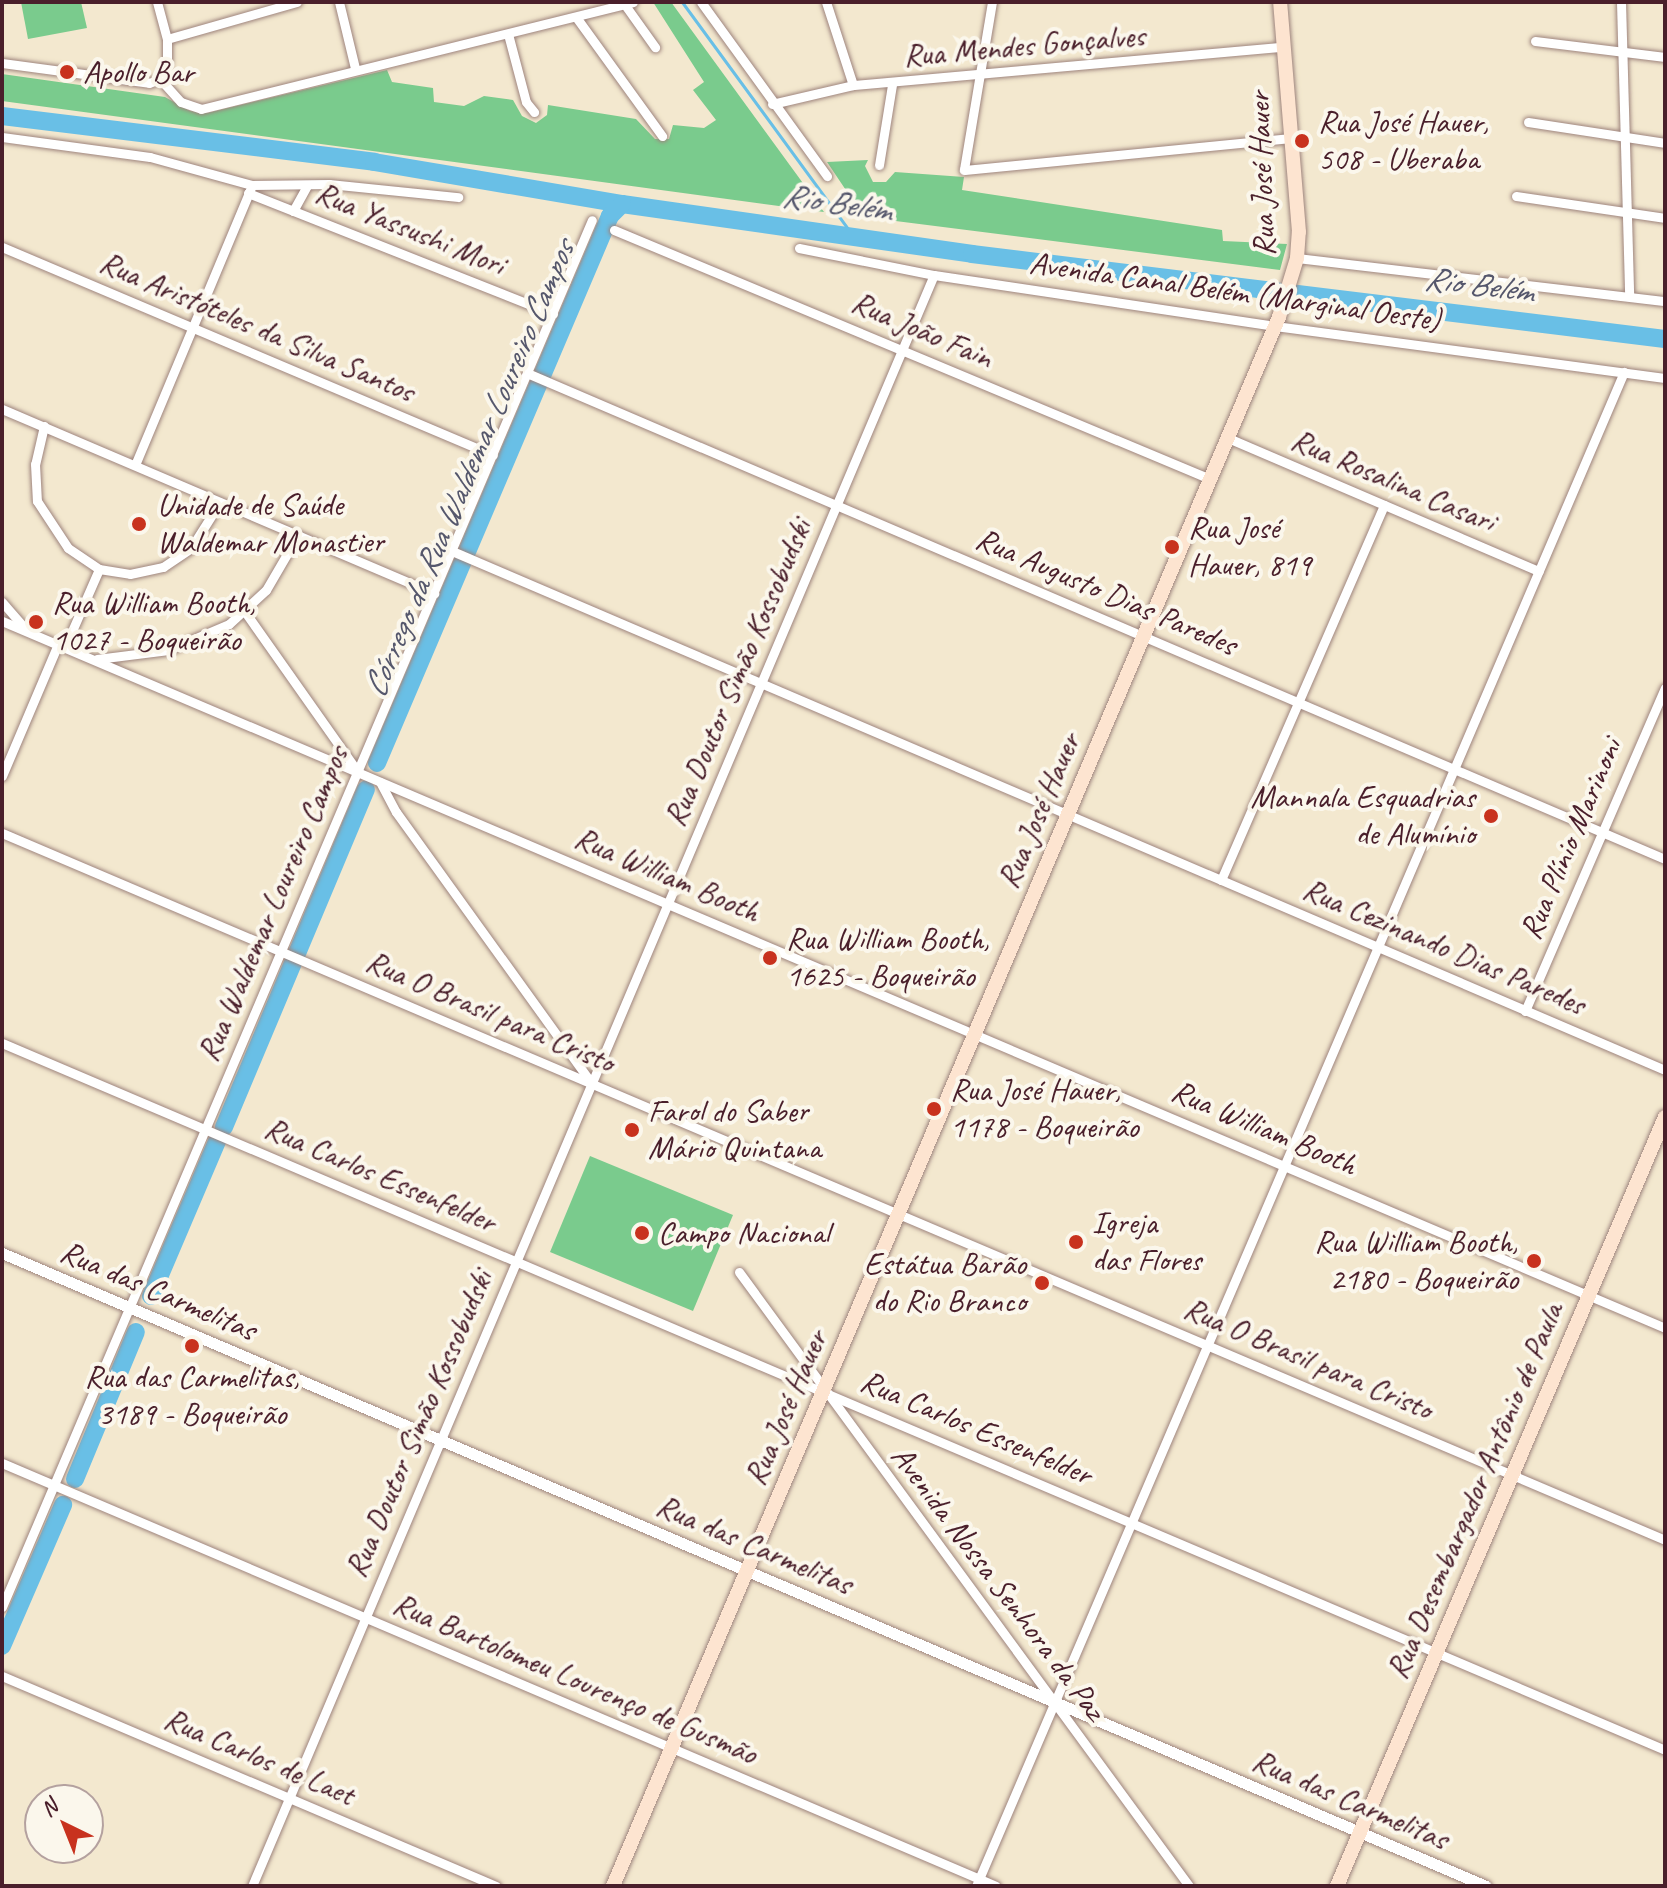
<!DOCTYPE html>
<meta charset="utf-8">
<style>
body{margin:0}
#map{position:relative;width:1667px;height:1888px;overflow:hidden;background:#f3e8cf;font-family:Caveat,sans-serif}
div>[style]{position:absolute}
.green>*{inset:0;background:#7acb8d}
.stream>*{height:3px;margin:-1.5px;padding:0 1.5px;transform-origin:1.5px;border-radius:1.5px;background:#69bfe6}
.river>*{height:18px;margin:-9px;padding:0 9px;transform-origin:9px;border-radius:9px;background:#69bfe6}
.roads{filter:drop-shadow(0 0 2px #9e847d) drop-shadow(0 0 2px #9e847d)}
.minor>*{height:9px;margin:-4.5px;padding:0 4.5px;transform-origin:4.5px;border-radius:4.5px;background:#fff}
.tertiary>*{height:11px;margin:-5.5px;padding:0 5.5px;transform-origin:5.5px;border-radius:5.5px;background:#fff}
.secondary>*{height:14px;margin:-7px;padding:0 7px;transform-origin:7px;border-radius:7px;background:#fde4d0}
.dots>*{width:22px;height:22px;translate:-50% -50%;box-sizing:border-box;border:4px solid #fbf7ec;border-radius:50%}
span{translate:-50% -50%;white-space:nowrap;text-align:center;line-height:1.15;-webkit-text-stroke:8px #fbf7ec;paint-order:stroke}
.street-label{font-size:32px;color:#4a1f2b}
.poi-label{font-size:32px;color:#4a1f2b}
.left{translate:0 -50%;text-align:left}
.right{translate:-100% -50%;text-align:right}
.water-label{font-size:34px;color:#55576c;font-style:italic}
.frame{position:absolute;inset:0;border:4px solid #4a1f2b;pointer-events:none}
.north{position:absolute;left:24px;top:1784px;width:80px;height:80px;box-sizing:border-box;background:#fbf7ec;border:2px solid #b4a19f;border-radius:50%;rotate:317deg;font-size:22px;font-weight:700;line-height:32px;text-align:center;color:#4a1f2b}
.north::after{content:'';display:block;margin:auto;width:28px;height:36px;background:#c8321e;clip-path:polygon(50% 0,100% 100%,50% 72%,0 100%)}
</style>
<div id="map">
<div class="green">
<i style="clip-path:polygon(21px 2px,81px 2px,87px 28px,28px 39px)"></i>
<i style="clip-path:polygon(653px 2px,671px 2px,824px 212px,2px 101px,2px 74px,165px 97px,190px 111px,207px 113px,387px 70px,392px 82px,433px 88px,434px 102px,464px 106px,484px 96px,513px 100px,522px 116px,536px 123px,547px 115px,548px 105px,636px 119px,655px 139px,669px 139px,673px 125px,704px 128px,716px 120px,693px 90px,704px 82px)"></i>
<i style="clip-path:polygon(868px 160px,865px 166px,873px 182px,886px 182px,895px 172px,964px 177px,962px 190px,1222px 230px,1223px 241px,1287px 244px,1280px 270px,864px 217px,827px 162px)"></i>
<i style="clip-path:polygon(590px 1156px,733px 1215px,693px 1311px,550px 1252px)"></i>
</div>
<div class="stream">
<i style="left:682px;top:2px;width:291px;rotate:53.8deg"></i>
</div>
<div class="river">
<i style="left:2px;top:116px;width:375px;rotate:7deg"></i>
<i style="left:374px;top:162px;width:252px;rotate:9.6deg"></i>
<i style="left:622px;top:204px;width:354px;rotate:8.1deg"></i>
<i style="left:972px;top:254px;width:698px;rotate:6.99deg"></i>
<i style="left:377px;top:763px;width:595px;rotate:-66.93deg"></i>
<i style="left:610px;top:216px;width:17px;rotate:-45deg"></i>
<i style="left:224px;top:1127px;width:366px;rotate:-67.2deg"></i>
<i style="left:151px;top:1296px;width:168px;rotate:-66.9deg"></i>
<i style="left:75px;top:1479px;width:159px;rotate:-67.5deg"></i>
<i style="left:2px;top:1646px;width:154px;rotate:-66.6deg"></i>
</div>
<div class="roads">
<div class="minor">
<i style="left:157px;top:2px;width:38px;rotate:75deg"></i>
<i style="left:167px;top:39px;width:25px;rotate:90deg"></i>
<i style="left:167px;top:64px;width:17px;rotate:115deg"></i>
<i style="left:339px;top:2px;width:68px;rotate:76.4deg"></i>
<i style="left:701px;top:2px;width:215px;rotate:54.1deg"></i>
<i style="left:826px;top:2px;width:87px;rotate:72deg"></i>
<i style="left:992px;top:2px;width:170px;rotate:99.5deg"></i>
<i style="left:964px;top:170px;width:329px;rotate:-5.6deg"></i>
<i style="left:1621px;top:2px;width:294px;rotate:88.4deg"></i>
<i style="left:625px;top:5px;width:52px;rotate:54.5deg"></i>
<i style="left:576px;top:17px;width:147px;rotate:54.1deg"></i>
<i style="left:508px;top:34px;width:70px;rotate:75.2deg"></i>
<i style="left:526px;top:102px;width:13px;rotate:51deg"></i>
<i style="left:167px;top:39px;width:135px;rotate:-15.9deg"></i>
<i style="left:1535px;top:41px;width:131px;rotate:7deg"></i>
<i style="left:2px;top:63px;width:148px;rotate:7.7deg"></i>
<i style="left:149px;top:83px;width:12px;rotate:-20deg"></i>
<i style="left:160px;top:79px;width:31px;rotate:48deg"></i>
<i style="left:181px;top:102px;width:21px;rotate:19deg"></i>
<i style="left:201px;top:109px;width:445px;rotate:-13.9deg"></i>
<i style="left:772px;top:104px;width:83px;rotate:-13.2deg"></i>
<i style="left:853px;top:85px;width:432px;rotate:-5.1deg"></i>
<i style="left:1528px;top:122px;width:139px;rotate:8.7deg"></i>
<i style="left:2px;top:137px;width:149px;rotate:7.7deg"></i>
<i style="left:150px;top:157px;width:106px;rotate:15.4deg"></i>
<i style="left:252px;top:185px;width:77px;rotate:-0.7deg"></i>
<i style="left:329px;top:184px;width:130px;rotate:5.8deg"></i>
<i style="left:879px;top:165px;width:81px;rotate:-80.8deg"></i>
<i style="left:248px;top:193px;width:328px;rotate:21.6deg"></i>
<i style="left:1516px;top:196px;width:151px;rotate:8.4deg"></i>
<i style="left:293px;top:211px;width:29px;rotate:-61deg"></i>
<i style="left:614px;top:230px;width:646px;rotate:22.67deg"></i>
<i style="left:2px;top:247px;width:533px;rotate:22.96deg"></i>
<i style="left:799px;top:248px;width:138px;rotate:11.3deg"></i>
<i style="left:934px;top:275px;width:345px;rotate:8.5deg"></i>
<i style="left:1275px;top:326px;width:393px;rotate:7.6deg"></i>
<i style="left:1297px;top:258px;width:371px;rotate:6.7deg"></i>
<i style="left:527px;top:373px;width:1237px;rotate:23.13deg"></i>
<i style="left:2px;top:409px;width:470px;rotate:23.1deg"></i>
<i style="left:44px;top:426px;width:39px;rotate:103deg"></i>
<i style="left:35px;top:464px;width:37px;rotate:87deg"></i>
<i style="left:37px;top:501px;width:56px;rotate:56.6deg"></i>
<i style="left:68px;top:548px;width:37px;rotate:34deg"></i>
<i style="left:99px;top:569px;width:31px;rotate:9deg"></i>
<i style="left:130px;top:574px;width:34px;rotate:-12deg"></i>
<i style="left:163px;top:567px;width:34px;rotate:-34deg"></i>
<i style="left:191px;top:548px;width:54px;rotate:-57.8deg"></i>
<i style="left:1228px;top:438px;width:338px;rotate:23.2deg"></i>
<i style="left:135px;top:465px;width:300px;rotate:-67.3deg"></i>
<i style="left:452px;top:551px;width:1319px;rotate:23.16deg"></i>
<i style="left:2px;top:602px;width:33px;rotate:49deg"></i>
<i style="left:245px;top:612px;width:196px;rotate:54.8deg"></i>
<i style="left:2px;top:621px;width:1807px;rotate:23.03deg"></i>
<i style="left:65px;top:647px;width:85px;rotate:-66.4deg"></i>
<i style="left:97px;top:659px;width:72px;rotate:-7.2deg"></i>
<i style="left:168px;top:650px;width:66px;rotate:-23.1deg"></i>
<i style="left:229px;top:624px;width:50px;rotate:-42.6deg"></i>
<i style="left:266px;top:590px;width:64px;rotate:-59.8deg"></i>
<i style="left:2px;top:776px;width:143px;rotate:-67deg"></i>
<i style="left:380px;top:782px;width:34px;rotate:62deg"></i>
<i style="left:396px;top:812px;width:332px;rotate:54.2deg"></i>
<i style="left:2px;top:833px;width:1807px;rotate:23.03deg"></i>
<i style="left:1221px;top:880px;width:409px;rotate:-66.5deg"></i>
<i style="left:1525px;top:1011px;width:352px;rotate:-66.6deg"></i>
<i style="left:2px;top:1043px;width:1807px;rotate:23.03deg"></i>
<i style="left:739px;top:1272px;width:761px;rotate:53.76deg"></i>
<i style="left:2px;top:1463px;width:1080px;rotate:23.05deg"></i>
<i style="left:2px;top:1607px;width:1507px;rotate:-66.96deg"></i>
<i style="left:2px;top:1676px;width:537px;rotate:23.03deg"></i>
<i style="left:252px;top:1886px;width:1749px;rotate:-67.06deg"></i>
<i style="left:976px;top:1886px;width:1647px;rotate:-66.83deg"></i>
</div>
<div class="tertiary">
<i style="left:2px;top:1253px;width:1613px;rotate:23.1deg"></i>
</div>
<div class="secondary">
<i style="left:613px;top:1886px;width:1704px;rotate:-67deg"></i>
<i style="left:1279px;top:317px;width:62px;rotate:-73deg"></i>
<i style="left:1297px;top:258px;width:26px;rotate:-86deg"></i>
<i style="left:1299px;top:232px;width:231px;rotate:-94.7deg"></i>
<i style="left:1337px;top:1886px;width:836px;rotate:-66.9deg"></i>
</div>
</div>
<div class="dots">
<i style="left:67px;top:72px;background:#c8321e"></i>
<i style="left:1302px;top:141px;background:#c8321e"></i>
<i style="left:139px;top:524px;background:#c8321e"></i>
<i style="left:1172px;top:547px;background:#c8321e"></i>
<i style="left:36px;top:622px;background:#c8321e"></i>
<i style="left:1491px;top:816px;background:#c8321e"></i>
<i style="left:770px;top:958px;background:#c8321e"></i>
<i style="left:934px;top:1109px;background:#c8321e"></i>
<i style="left:632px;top:1130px;background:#c8321e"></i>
<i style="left:642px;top:1233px;background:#c8321e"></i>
<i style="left:1076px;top:1242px;background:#c8321e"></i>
<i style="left:1534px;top:1261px;background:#c8321e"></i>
<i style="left:1042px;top:1283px;background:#c8321e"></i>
<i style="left:192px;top:1346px;background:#c8321e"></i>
</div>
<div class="street-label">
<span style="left:1024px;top:46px;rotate:-5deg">Rua Mendes Gonçalves</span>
<span style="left:1262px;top:174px;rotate:-92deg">Rua José Hauer</span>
<span style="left:410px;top:229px;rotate:22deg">Rua Yassushi Mori</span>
<span style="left:1235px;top:292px;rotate:8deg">Avenida Canal Belém (Marginal Oeste)</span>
<span style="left:257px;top:327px;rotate:23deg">Rua Aristóteles da Silva Santos</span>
<span style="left:922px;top:330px;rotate:23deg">Rua João Fain</span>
<span style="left:1393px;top:481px;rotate:23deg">Rua Rosalina Casari</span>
<span style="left:1106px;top:592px;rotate:23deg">Rua Augusto Dias Paredes</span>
<span style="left:738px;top:673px;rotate:-67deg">Rua Doutor Simão Kossobudski</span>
<span style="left:1039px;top:811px;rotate:-67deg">Rua José Hauer</span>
<span style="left:1571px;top:839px;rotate:-67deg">Rua Plínio Marinoni</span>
<span style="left:667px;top:875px;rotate:23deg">Rua William Booth</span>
<span style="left:273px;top:904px;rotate:-67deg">Rua Waldemar Loureiro Campos</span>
<span style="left:1444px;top:947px;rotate:23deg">Rua Cezinando Dias Paredes</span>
<span style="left:490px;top:1012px;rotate:23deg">Rua O Brasil para Cristo</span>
<span style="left:1264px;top:1128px;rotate:23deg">Rua William Booth</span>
<span style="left:380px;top:1175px;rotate:23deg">Rua Carlos Essenfelder</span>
<span style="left:158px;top:1291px;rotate:23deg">Rua das Carmelitas</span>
<span style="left:1308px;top:1359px;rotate:23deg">Rua O Brasil para Cristo</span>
<span style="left:786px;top:1408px;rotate:-67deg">Rua José Hauer</span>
<span style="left:419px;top:1424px;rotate:-67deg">Rua Doutor Simão Kossobudski</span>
<span style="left:976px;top:1428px;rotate:23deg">Rua Carlos Essenfelder</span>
<span style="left:1475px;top:1491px;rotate:-67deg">Rua Desembargador Antônio de Paula</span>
<span style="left:754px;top:1545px;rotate:23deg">Rua das Carmelitas</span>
<span style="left:998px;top:1583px;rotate:53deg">Avenida Nossa Senhora da Paz</span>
<span style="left:575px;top:1679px;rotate:23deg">Rua Bartolomeu Lourenço de Gusmão</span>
<span style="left:259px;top:1757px;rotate:23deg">Rua Carlos de Laet</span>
<span style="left:1350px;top:1800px;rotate:23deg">Rua das Carmelitas</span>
</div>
<div class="poi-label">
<span class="left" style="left:83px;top:72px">Apollo Bar</span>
<span class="left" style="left:1318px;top:141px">Rua José Hauer,<br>508 - Uberaba</span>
<span class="left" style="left:157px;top:524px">Unidade de Saúde<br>Waldemar Monastier</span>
<span class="left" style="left:1188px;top:547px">Rua José<br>Hauer, 819</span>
<span class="left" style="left:52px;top:622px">Rua William Booth,<br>1027 - Boqueirão</span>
<span class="right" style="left:1475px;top:816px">Mannala Esquadrias<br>de Alumínio</span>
<span class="left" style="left:786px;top:958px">Rua William Booth,<br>1625 - Boqueirão</span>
<span class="left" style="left:950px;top:1109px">Rua José Hauer,<br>1178 - Boqueirão</span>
<span class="left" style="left:648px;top:1130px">Farol do Saber<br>Mário Quintana</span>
<span class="left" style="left:1092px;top:1242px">Igreja<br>das Flores</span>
<span class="left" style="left:658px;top:1233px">Campo Nacional</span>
<span class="right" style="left:1518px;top:1261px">Rua William Booth,<br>2180 - Boqueirão</span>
<span class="right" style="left:1026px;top:1283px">Estátua Barão<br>do Rio Branco</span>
<span style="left:192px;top:1396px">Rua das Carmelitas,<br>3189 - Boqueirão</span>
</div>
<div class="water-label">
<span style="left:837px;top:202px;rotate:8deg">Rio Belém</span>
<span style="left:1479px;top:284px;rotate:7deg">Rio Belém</span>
<span style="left:468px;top:469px;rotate:-67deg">Córrego da Rua Waldemar Loureiro Campos</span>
</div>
<div class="frame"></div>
<div class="north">N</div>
</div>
